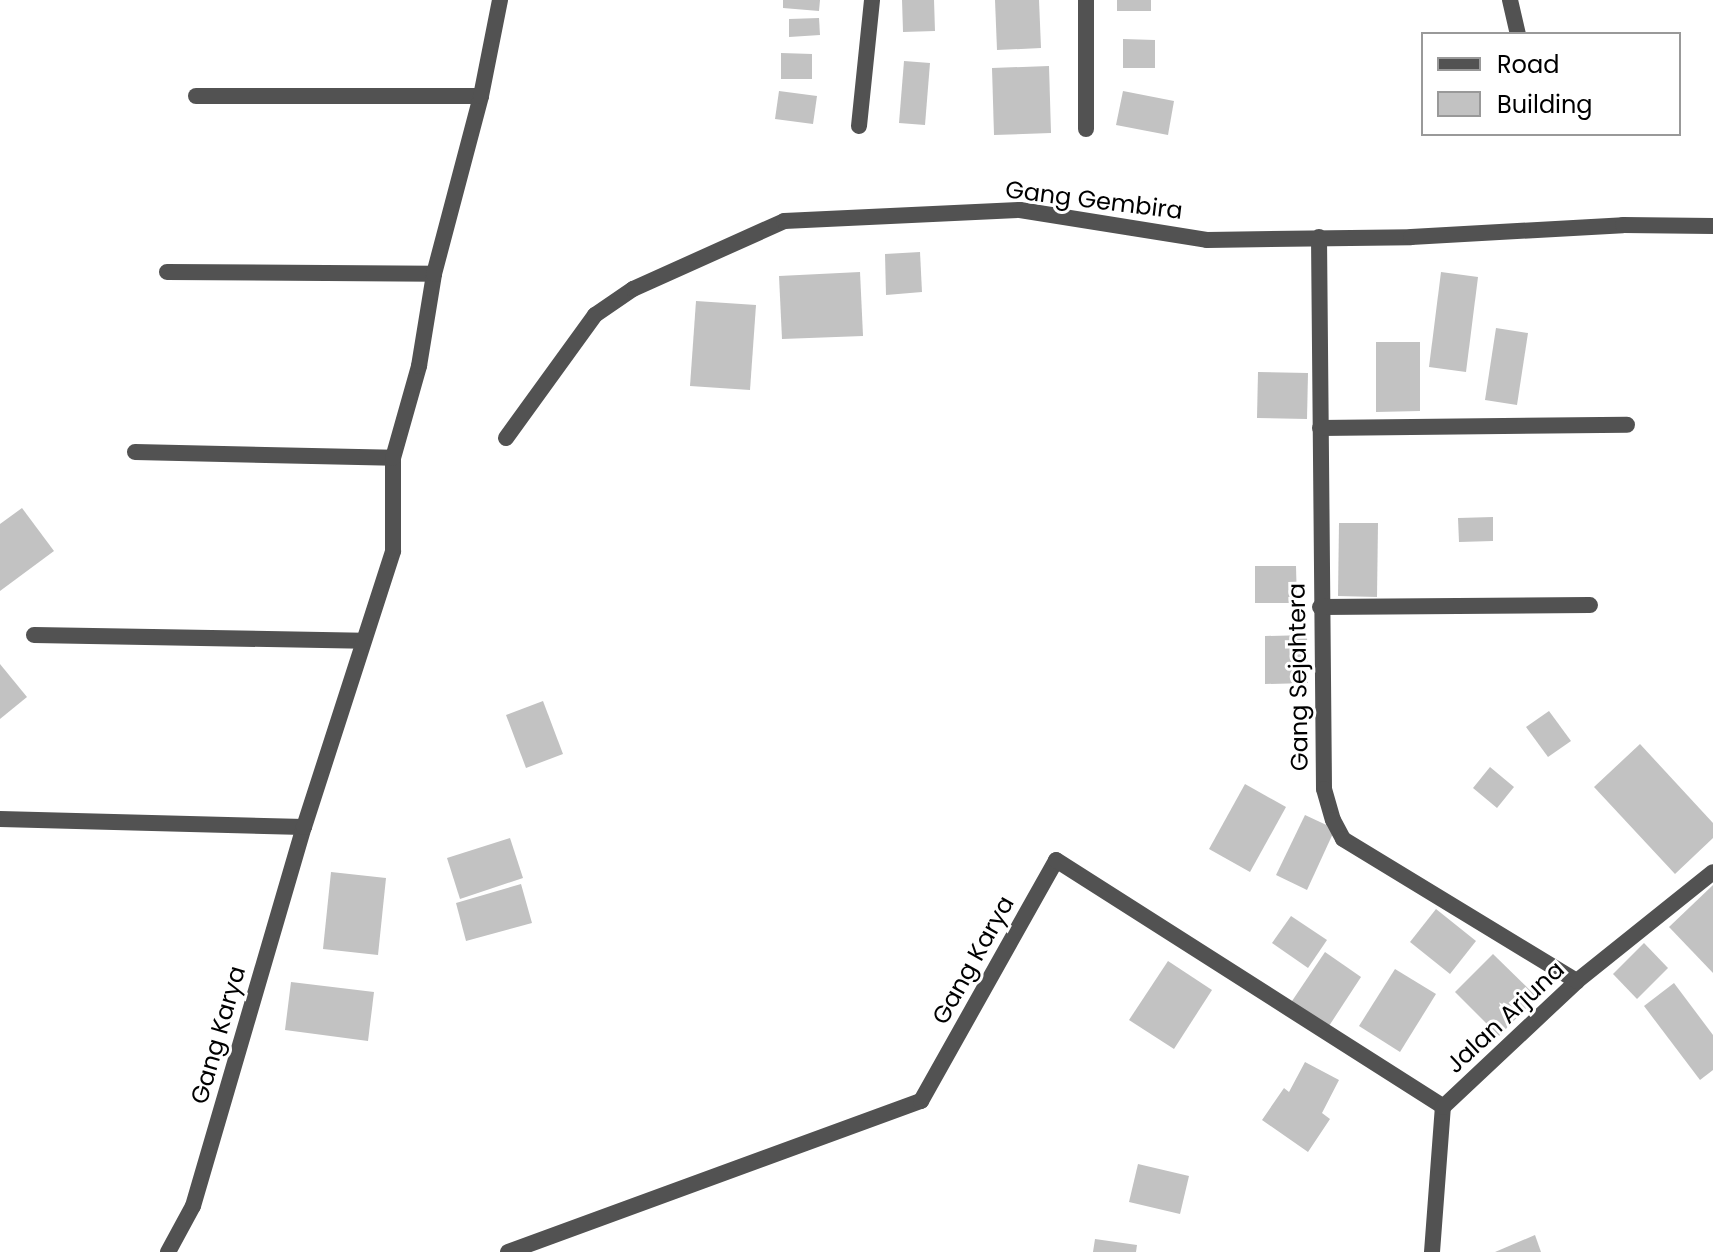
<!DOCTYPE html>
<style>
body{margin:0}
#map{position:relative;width:1713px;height:1252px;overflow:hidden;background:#fff;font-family:Poppins,sans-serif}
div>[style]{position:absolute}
.building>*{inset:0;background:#c2c2c2}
.street>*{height:16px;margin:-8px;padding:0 8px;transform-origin:8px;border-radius:8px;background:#525252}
span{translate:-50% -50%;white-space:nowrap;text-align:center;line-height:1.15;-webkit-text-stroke:6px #fff;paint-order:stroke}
.street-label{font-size:24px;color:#000}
.legend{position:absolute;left:1421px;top:32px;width:260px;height:104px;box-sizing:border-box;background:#fff;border:2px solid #999;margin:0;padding:10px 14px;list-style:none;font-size:24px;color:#000}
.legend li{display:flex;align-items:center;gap:16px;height:40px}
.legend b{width:40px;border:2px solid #999}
</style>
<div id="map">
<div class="building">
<i style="clip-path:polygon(783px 0,820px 0,819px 11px,783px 8px)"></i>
<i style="clip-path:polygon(902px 0,934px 0,935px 31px,903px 32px)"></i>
<i style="clip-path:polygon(995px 0,1039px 0,1041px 48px,997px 50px)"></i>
<i style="clip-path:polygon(1117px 0,1151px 0,1151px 11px,1117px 11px)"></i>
<i style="clip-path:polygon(819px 18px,820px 35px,789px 37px,789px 19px)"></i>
<i style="clip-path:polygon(1123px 39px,1155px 40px,1155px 68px,1123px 68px)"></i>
<i style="clip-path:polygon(781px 53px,812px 54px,812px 79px,781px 79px)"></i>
<i style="clip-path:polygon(904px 61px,930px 63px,925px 125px,899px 123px)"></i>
<i style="clip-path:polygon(1049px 66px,1051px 133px,994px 135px,992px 68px)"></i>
<i style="clip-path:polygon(779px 91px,817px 96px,813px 124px,775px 119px)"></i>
<i style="clip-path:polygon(1123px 91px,1174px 101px,1168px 135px,1116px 125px)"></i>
<i style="clip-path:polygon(920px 252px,922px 292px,886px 295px,885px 254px)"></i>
<i style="clip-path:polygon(860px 272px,863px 336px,782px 339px,779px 276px)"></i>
<i style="clip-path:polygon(1441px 272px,1478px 277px,1466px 372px,1429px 367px)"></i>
<i style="clip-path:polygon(696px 301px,756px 305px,750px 390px,690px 386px)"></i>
<i style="clip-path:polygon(1496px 328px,1528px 333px,1517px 405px,1485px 400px)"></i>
<i style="clip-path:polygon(1376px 342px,1420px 342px,1420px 411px,1376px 412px)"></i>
<i style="clip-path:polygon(1258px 372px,1308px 373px,1307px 419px,1257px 418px)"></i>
<i style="clip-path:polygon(22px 508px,54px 551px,0 591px,0 524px)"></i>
<i style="clip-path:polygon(1493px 517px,1493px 541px,1459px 542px,1458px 518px)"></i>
<i style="clip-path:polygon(1339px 523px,1378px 523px,1377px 597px,1338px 596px)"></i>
<i style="clip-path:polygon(1255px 566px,1296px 566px,1297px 603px,1255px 603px)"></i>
<i style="clip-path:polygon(1307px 635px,1308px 683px,1265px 684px,1265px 636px)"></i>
<i style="clip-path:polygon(0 664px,27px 697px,0 719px)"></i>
<i style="clip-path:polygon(543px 701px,563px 754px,526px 768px,506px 715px)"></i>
<i style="clip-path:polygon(1549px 711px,1571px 741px,1548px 757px,1526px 727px)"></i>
<i style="clip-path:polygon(1640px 744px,1713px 823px,1713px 838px,1675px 874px,1594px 787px)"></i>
<i style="clip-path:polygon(1490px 767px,1514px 787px,1497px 808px,1473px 788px)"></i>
<i style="clip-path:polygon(1245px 784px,1286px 807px,1250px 872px,1209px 849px)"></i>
<i style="clip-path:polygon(1305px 815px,1335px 829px,1307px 890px,1276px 875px)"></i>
<i style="clip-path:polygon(510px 838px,523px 878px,460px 899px,447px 858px)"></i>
<i style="clip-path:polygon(331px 872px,386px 878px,378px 955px,323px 949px)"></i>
<i style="clip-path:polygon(521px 884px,532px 923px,466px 941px,456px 903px)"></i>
<i style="clip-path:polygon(1713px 885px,1713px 973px,1669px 927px)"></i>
<i style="clip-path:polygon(1436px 909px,1476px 941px,1450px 974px,1410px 942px)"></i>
<i style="clip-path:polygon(1291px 916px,1327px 940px,1308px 968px,1272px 943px)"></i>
<i style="clip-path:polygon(1644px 943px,1668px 968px,1637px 999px,1613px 974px)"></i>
<i style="clip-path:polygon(1325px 952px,1361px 977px,1327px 1029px,1290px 1004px)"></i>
<i style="clip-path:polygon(1493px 954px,1537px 997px,1499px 1036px,1455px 992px)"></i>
<i style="clip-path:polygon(1168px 961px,1212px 990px,1174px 1049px,1129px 1020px)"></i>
<i style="clip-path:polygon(1395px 969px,1436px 994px,1400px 1052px,1359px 1026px)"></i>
<i style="clip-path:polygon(291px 982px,374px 992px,368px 1041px,285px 1030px)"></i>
<i style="clip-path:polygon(1674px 983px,1713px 1035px,1713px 1070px,1700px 1080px,1644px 1006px)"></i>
<i style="clip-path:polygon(1305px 1062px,1339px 1080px,1322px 1113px,1330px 1119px,1308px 1152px,1262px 1120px,1284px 1088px,1289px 1092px)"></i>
<i style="clip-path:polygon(1138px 1164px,1189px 1176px,1180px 1214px,1129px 1202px)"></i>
<i style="clip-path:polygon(1535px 1235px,1541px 1252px,1495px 1252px)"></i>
<i style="clip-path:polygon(1095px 1239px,1137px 1245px,1136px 1252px,1093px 1252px)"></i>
</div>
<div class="street">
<i style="left:1086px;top:0;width:129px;rotate:90deg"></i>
<i style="left:1510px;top:0;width:35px;rotate:77deg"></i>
<i style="left:196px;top:96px;width:285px"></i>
<i style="left:859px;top:126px;width:127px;rotate:-84.1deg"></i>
<i style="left:1319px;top:237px;width:552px;rotate:89.48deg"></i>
<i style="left:1324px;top:789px;width:32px;rotate:74deg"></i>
<i style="left:1333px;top:820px;width:21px;rotate:62deg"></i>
<i style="left:1343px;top:839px;width:274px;rotate:31.3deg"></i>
<i style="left:167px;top:272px;width:267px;rotate:0.4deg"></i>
<i style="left:1320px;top:428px;width:307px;rotate:-0.6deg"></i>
<i style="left:506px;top:438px;width:152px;rotate:-54.1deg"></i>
<i style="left:595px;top:315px;width:46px;rotate:-34.4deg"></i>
<i style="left:633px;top:289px;width:166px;rotate:-24.2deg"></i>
<i style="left:784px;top:221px;width:236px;rotate:-2.7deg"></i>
<i style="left:1020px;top:210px;width:189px;rotate:9.1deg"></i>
<i style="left:1207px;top:240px;width:204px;rotate:-0.8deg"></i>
<i style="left:1411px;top:237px;width:212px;rotate:-3.2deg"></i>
<i style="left:1623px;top:225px;width:90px;rotate:0.6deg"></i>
<i style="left:135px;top:452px;width:258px;rotate:1.3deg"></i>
<i style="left:1320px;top:607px;width:270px;rotate:-0.4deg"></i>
<i style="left:34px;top:635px;width:329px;rotate:1deg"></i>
<i style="left:0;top:819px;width:304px;rotate:1.5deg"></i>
<i style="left:168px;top:1252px;width:52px;rotate:-61.5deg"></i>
<i style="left:193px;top:1206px;width:395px;rotate:-73.7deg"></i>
<i style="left:304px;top:827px;width:290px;rotate:-72.1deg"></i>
<i style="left:393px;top:551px;width:93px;rotate:-90deg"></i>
<i style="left:393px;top:458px;width:96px;rotate:-74.2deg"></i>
<i style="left:419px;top:366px;width:93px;rotate:-80.7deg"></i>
<i style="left:434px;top:274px;width:184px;rotate:-75.2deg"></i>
<i style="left:481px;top:96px;width:98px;rotate:-78.8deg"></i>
<i style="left:508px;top:1252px;width:440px;rotate:-20.1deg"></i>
<i style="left:921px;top:1101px;width:276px;rotate:-60.7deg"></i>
<i style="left:1056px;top:860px;width:459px;rotate:32.5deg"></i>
<i style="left:1432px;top:1252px;width:145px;rotate:-85.7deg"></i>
<i style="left:1443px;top:1107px;width:184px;rotate:-43.2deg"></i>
<i style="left:1577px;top:981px;width:174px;rotate:-38.7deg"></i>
</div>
<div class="street-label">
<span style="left:1094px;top:200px;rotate:7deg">Gang Gembira</span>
<span style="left:1298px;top:677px;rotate:-91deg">Gang Sejahtera</span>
<span style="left:973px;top:960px;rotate:-61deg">Gang Karya</span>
<span style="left:1505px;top:1017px;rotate:-43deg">Jalan Arjuna</span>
<span style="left:218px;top:1035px;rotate:-74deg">Gang Karya</span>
</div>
<ul class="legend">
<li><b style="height:10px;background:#525252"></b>Road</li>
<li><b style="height:22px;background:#c2c2c2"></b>Building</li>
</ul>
</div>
